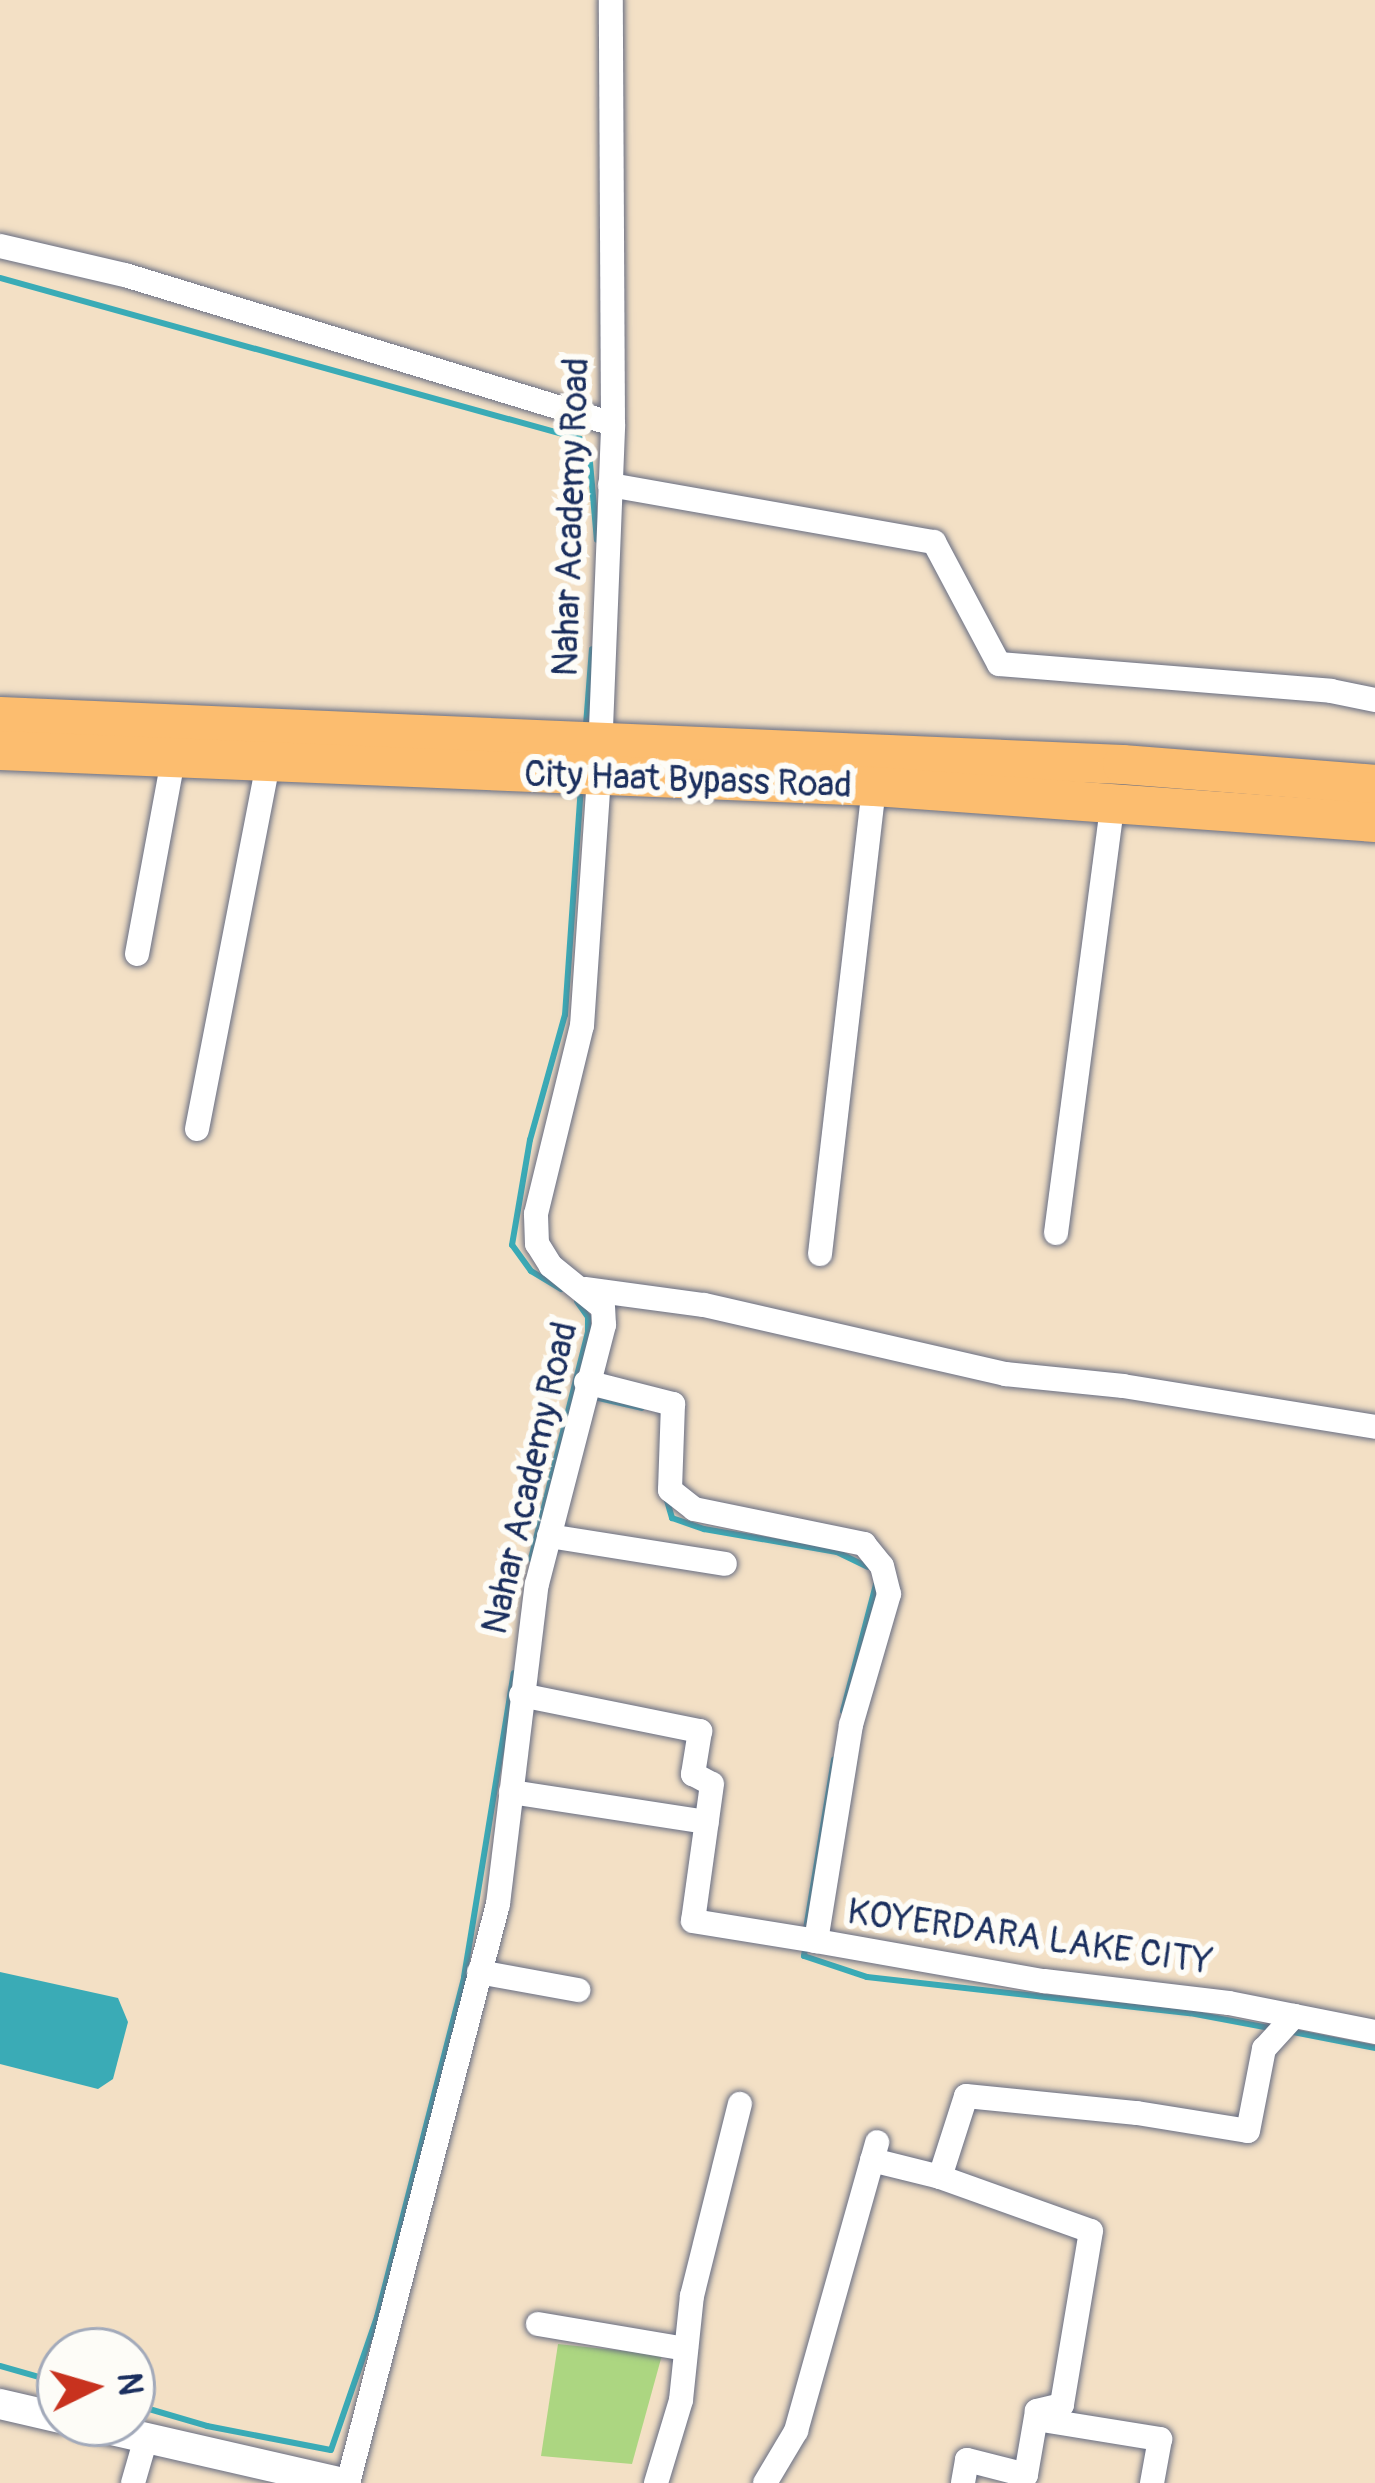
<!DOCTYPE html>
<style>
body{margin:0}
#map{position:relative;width:1375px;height:2483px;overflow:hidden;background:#f3e0c5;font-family:Pangolin,sans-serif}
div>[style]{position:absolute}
.green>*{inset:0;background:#acd681}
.water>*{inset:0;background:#3aabb6}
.stream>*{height:6px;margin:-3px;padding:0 3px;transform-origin:3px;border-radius:3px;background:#3aabb6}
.roads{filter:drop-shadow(0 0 3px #676d82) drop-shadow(0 0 3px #676d82)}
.minor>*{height:24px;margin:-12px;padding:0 12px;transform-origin:12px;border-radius:12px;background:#fff}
.tertiary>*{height:30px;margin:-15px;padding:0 15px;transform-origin:15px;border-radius:15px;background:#fff}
.primary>*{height:39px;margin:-19.5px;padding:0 19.5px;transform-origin:19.5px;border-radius:19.5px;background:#fcbd6f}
span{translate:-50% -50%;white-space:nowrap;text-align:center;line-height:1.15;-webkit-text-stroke:12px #fdfcf7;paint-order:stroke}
.street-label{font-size:36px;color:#1b2f5e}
.north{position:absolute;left:36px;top:2327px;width:120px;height:120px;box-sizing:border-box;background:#fdfcf7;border:3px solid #a3aaba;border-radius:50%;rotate:85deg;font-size:33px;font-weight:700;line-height:48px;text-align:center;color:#1b2f5e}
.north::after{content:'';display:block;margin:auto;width:42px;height:54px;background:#c8321e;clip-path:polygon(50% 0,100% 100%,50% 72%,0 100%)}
</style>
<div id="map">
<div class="green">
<i style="clip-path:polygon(558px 2344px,662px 2355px,632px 2464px,541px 2456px)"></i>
</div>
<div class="water">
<i style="clip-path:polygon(0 1972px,118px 1998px,128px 2022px,113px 2079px,98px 2089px,0 2064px)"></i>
</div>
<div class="stream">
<i style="left:0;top:278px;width:602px;rotate:15.51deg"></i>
<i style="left:580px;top:439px;width:15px;rotate:53deg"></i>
<i style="left:589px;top:451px;width:89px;rotate:84.9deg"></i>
<i style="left:586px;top:725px;width:76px;rotate:-85.5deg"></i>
<i style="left:561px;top:1289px;width:35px;rotate:-149deg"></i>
<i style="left:531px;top:1271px;width:32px;rotate:-126deg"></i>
<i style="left:512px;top:1245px;width:107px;rotate:-80.3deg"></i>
<i style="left:530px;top:1140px;width:130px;rotate:-74.4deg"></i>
<i style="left:565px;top:1015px;width:230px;rotate:-86deg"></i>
<i style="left:590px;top:1396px;width:53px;rotate:13deg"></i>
<i style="left:666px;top:1497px;width:22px;rotate:74deg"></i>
<i style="left:672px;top:1518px;width:34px;rotate:19deg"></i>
<i style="left:704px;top:1529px;width:135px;rotate:9.8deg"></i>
<i style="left:837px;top:1552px;width:34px;rotate:26deg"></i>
<i style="left:531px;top:1559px;width:234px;rotate:-75.9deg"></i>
<i style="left:588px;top:1332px;width:15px;rotate:-90deg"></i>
<i style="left:588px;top:1317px;width:19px;rotate:-125deg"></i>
<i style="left:843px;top:1711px;width:131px;rotate:-75.4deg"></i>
<i style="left:806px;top:1929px;width:172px;rotate:-80.6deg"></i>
<i style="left:805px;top:1949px;width:7px;rotate:98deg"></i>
<i style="left:804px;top:1956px;width:66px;rotate:18.4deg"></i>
<i style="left:867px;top:1977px;width:325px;rotate:6.4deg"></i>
<i style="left:1190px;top:2013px;width:86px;rotate:10.7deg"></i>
<i style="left:1288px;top:2031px;width:89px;rotate:11.1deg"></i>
<i style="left:0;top:2366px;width:62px;rotate:15.8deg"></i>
<i style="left:132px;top:2404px;width:78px;rotate:16.3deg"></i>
<i style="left:207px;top:2426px;width:126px;rotate:11deg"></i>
<i style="left:331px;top:2450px;width:141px;rotate:-70.9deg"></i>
<i style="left:377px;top:2317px;width:351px;rotate:-75.6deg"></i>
<i style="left:464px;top:1977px;width:308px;rotate:-80.7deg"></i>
</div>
<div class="roads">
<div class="minor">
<i style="left:0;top:246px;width:128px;rotate:13.1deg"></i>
<i style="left:125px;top:275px;width:510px;rotate:16.98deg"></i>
<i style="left:610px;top:485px;width:329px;rotate:10deg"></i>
<i style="left:934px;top:542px;width:138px;rotate:62deg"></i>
<i style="left:999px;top:664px;width:333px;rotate:4.6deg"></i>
<i style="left:1331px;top:691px;width:45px;rotate:11.6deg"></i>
<i style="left:137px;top:954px;width:198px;rotate:-79.5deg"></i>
<i style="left:197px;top:1129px;width:373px;rotate:-79deg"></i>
<i style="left:1056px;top:1233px;width:435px;rotate:-82.5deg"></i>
<i style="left:820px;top:1254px;width:471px;rotate:-83.4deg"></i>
<i style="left:585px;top:1289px;width:120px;rotate:7.7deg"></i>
<i style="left:704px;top:1305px;width:309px;rotate:12.9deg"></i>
<i style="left:1005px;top:1374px;width:119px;rotate:5.8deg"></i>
<i style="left:1123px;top:1386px;width:255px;rotate:9.2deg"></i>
<i style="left:586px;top:1382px;width:90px;rotate:14.2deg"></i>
<i style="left:673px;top:1404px;width:86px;rotate:92deg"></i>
<i style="left:670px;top:1490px;width:31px;rotate:38deg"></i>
<i style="left:694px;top:1509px;width:174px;rotate:11.6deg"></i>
<i style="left:864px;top:1544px;width:28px;rotate:51deg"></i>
<i style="left:882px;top:1566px;width:29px;rotate:76deg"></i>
<i style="left:889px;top:1594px;width:136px;rotate:106.2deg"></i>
<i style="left:851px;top:1725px;width:219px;rotate:99.2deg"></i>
<i style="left:816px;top:1941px;width:231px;rotate:10deg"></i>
<i style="left:1044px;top:1981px;width:186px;rotate:6.8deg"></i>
<i style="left:1229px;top:2003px;width:149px;rotate:11.2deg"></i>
<i style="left:549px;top:1536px;width:178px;rotate:9deg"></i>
<i style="left:521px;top:1695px;width:183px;rotate:11.4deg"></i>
<i style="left:700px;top:1731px;width:44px;rotate:99.2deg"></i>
<i style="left:693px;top:1774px;width:21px;rotate:28deg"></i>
<i style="left:712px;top:1784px;width:138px;rotate:97.9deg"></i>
<i style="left:693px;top:1921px;width:125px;rotate:9.2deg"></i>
<i style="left:511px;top:1792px;width:198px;rotate:8.7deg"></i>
<i style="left:479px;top:1972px;width:101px;rotate:10.3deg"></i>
<i style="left:872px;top:2160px;width:70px;rotate:14deg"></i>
<i style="left:940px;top:2177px;width:85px;rotate:-72.2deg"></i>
<i style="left:966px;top:2096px;width:172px;rotate:5.7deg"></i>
<i style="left:1137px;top:2113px;width:112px;rotate:9.2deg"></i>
<i style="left:1248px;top:2131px;width:84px;rotate:-79deg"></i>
<i style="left:1264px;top:2049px;width:45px;rotate:-47.7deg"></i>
<i style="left:940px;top:2177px;width:160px;rotate:19.7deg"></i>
<i style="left:1091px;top:2231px;width:176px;rotate:99.5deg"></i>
<i style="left:1062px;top:2405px;width:26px;rotate:167deg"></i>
<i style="left:1037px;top:2411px;width:65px;rotate:99.8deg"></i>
<i style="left:1026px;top:2475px;width:61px;rotate:-165.7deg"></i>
<i style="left:967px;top:2460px;width:23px;rotate:100deg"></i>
<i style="left:538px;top:2324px;width:150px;rotate:9.6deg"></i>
<i style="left:1036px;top:2419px;width:126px;rotate:9.2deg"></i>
<i style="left:1160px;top:2439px;width:45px;rotate:100.3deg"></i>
<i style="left:133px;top:2483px;width:47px;rotate:-73.9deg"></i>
<i style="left:348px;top:2483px;width:598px;rotate:-75.48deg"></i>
<i style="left:498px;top:1904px;width:322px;rotate:-83.1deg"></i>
<i style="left:537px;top:1584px;width:268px;rotate:-75.5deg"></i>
<i style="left:604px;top:1325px;width:17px;rotate:-93deg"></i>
<i style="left:603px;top:1308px;width:67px;rotate:-141.1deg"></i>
<i style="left:551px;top:1266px;width:26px;rotate:-122deg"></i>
<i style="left:537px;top:1244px;width:30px;rotate:-92deg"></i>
<i style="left:536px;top:1214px;width:194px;rotate:-76.3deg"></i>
<i style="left:582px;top:1026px;width:249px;rotate:-86.1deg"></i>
<i style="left:599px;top:778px;width:354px;rotate:-87.7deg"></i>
<i style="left:613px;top:424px;width:424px;rotate:-90.3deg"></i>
<i style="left:656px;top:2483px;width:87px;rotate:-73.2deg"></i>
<i style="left:681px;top:2400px;width:105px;rotate:-84deg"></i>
<i style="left:692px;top:2296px;width:198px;rotate:-76deg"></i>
<i style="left:765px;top:2483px;width:61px;rotate:-59.2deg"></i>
<i style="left:796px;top:2431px;width:300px;rotate:-74.3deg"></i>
</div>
<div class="tertiary">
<i style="left:0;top:2404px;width:62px;rotate:13.1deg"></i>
<i style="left:81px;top:2423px;width:269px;rotate:12.9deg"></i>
</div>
<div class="primary">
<i style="left:0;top:716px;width:1123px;rotate:2.45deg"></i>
<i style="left:1122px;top:764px;width:254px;rotate:4.5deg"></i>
<i style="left:0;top:750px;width:875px;rotate:2.36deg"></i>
<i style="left:874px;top:786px;width:502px;rotate:4.11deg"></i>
</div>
</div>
<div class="street-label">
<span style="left:571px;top:517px;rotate:-88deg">Nahar Academy Road</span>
<span style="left:688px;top:780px;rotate:2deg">City Haat Bypass Road</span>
<span style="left:530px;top:1478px;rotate:-77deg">Nahar Academy Road</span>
<span style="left:1030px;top:1937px;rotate:8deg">KOYERDARA LAKE CITY</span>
</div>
<div class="north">N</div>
</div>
